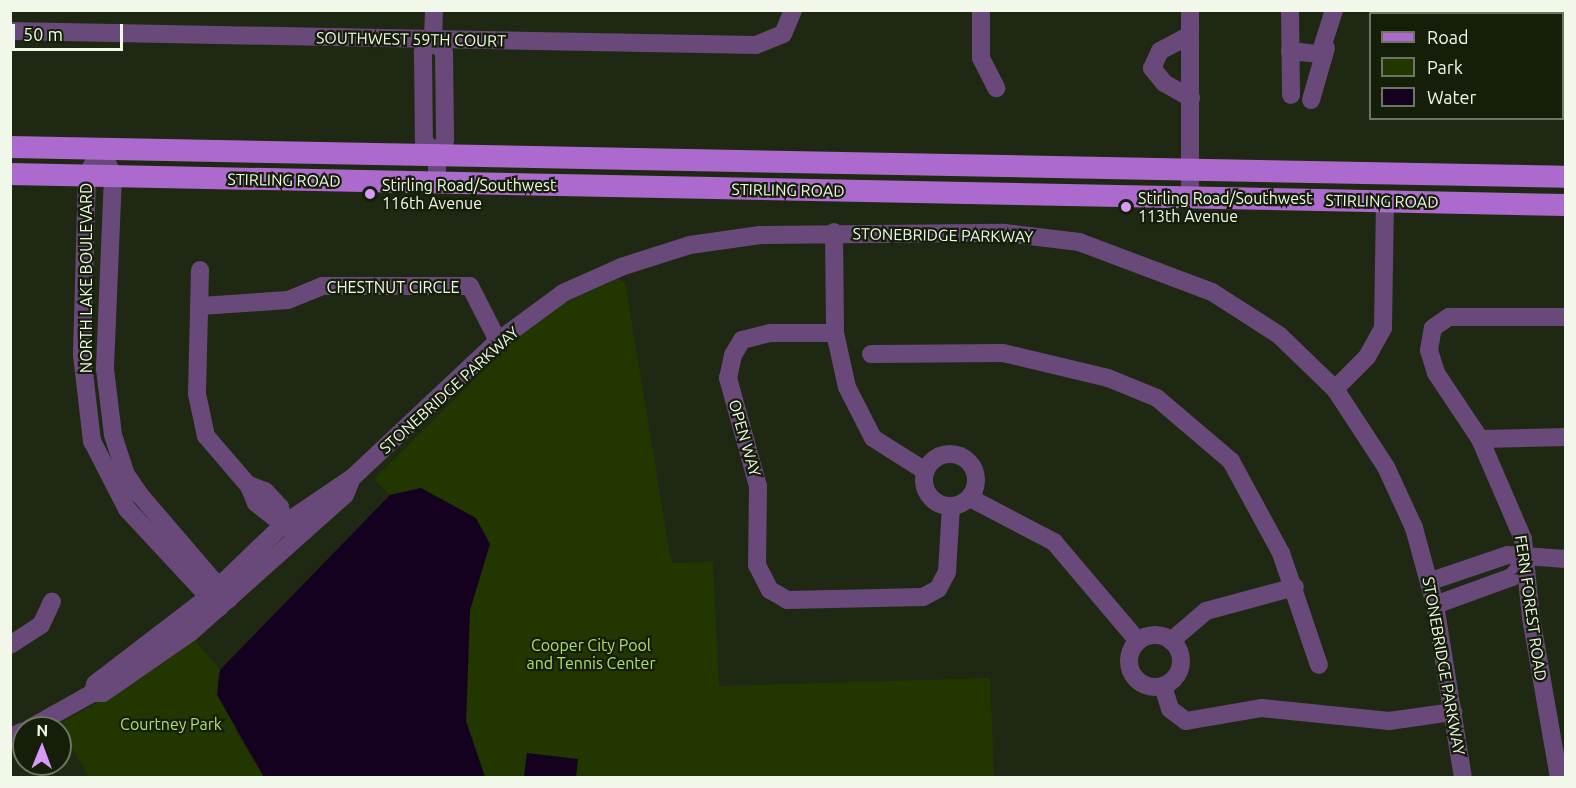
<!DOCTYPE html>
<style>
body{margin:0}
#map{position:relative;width:1576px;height:788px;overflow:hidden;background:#1e2812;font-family:Ubuntu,sans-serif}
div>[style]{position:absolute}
.green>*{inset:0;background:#223700}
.water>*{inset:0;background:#14001f}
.minor>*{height:18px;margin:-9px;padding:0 9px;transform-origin:9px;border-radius:9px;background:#694979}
.minor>.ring{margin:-9px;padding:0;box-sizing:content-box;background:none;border:18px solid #694979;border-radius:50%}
.major>*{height:22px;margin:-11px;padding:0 11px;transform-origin:11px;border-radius:11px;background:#ad6ace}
.dots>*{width:16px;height:16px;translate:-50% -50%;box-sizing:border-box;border:3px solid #151e09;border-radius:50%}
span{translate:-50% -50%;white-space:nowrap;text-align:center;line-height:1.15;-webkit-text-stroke:4.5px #151e09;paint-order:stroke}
.street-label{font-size:16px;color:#f1f8ea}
.poi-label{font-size:16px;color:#f1f8ea}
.left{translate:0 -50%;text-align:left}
.park-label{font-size:16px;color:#ace06a}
.frame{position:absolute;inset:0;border:12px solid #f1f8ea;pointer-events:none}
.legend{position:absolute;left:1369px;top:12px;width:195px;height:108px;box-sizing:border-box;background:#151e09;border:2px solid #6d7563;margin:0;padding:8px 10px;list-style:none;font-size:18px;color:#f1f8ea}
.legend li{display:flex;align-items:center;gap:12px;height:30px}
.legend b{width:30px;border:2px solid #6d7563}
.north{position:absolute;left:12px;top:716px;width:60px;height:60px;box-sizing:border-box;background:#151e09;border:2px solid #6d7563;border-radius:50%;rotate:1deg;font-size:16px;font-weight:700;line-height:24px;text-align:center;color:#f1f8ea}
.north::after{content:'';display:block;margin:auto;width:21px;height:27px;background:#d89af8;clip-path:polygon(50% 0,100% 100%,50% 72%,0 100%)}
.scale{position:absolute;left:12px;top:24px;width:111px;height:27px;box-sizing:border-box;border:3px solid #f1f8ea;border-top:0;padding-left:8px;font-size:18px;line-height:21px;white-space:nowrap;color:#f1f8ea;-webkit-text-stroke:4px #151e09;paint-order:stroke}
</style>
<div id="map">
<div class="green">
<i style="clip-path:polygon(617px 279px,625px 282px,670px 556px,673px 563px,713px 562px,719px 686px,990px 678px,994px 777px,485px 777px,466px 721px,470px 610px,490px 544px,421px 488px,390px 495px,374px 479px,512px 342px,563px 304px)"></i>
<i style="clip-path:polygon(194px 639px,220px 670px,217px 681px,238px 735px,264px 777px,89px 777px,58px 725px,145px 675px)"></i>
</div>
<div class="water">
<i style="clip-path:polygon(421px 488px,476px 518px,490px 544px,470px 610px,466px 721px,485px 777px,264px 777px,217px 695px,220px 670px,390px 495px)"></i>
<i style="clip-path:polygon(527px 753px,578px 759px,576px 777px,524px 777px)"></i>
</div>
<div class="minor">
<i style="left:434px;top:10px;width:30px;rotate:92deg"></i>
<i style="left:433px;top:40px;width:16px;rotate:130deg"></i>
<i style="left:423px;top:52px;width:89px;rotate:89.4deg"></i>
<i style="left:424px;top:141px;width:21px;rotate:51deg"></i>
<i style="left:981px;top:10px;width:48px;rotate:90deg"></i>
<i style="left:981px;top:58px;width:34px;rotate:63deg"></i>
<i style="left:1190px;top:10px;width:187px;rotate:90deg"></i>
<i style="left:1290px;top:10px;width:85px;rotate:89.3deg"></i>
<i style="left:1498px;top:14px;width:4px;rotate:-90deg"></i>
<i style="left:10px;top:31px;width:746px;rotate:1.08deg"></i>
<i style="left:756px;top:45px;width:29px;rotate:-22deg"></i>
<i style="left:783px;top:34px;width:26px;rotate:-67deg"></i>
<i style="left:1190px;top:35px;width:34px;rotate:152deg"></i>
<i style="left:1160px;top:51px;width:19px;rotate:115deg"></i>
<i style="left:1152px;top:68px;width:19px;rotate:51deg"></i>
<i style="left:1164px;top:83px;width:31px;rotate:29deg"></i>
<i style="left:433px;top:40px;width:16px;rotate:47deg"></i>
<i style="left:444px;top:52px;width:88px;rotate:89.3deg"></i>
<i style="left:445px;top:140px;width:19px;rotate:115deg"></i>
<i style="left:437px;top:157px;width:26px;rotate:90deg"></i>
<i style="left:1562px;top:50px;width:4px"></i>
<i style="left:1290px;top:51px;width:30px;rotate:6deg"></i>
<i style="left:1320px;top:54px;width:46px;rotate:-72.3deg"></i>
<i style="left:1311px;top:100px;width:54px;rotate:-73.9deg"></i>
<i style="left:101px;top:148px;width:30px;rotate:117deg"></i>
<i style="left:87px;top:175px;width:180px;rotate:91.6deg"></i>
<i style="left:82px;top:355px;width:87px;rotate:83.4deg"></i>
<i style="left:92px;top:441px;width:76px;rotate:62.8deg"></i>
<i style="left:127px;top:509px;width:135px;rotate:47.1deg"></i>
<i style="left:101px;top:148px;width:30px;rotate:67deg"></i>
<i style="left:113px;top:176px;width:193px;rotate:92.4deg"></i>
<i style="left:105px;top:369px;width:66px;rotate:83.1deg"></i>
<i style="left:113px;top:435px;width:40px;rotate:72deg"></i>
<i style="left:125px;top:473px;width:27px;rotate:56deg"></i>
<i style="left:140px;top:495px;width:137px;rotate:49.4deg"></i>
<i style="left:834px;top:232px;width:101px;rotate:89.4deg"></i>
<i style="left:835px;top:333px;width:55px;rotate:77.5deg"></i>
<i style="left:847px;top:387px;width:57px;rotate:63deg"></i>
<i style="left:873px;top:438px;width:62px;rotate:32.4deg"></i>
<i style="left:200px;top:270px;width:124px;rotate:91.4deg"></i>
<i style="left:197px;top:394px;width:43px;rotate:77.9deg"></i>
<i style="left:206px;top:436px;width:66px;rotate:49.3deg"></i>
<i style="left:249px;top:486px;width:18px;rotate:68deg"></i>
<i style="left:256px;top:503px;width:42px;rotate:38.2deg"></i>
<i style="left:201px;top:306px;width:87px;rotate:-3.9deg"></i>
<i style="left:288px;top:300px;width:37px;rotate:-22deg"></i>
<i style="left:322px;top:286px;width:148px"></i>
<i style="left:470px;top:286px;width:62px;rotate:63deg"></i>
<i style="left:835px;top:333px;width:65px;rotate:180deg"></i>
<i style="left:770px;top:333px;width:29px;rotate:166deg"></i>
<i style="left:742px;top:340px;width:17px;rotate:121deg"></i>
<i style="left:733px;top:355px;width:24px;rotate:102deg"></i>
<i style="left:728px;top:378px;width:112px;rotate:74.5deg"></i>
<i style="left:758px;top:486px;width:79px;rotate:90.7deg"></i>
<i style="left:757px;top:565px;width:28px;rotate:63deg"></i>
<i style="left:770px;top:590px;width:20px;rotate:30deg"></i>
<i style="left:787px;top:600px;width:136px;rotate:-1.3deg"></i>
<i style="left:923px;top:597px;width:17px;rotate:-28deg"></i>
<i style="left:938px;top:589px;width:19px;rotate:-62deg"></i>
<i style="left:947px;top:572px;width:65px;rotate:-86.5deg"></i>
<i style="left:871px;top:354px;width:132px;rotate:-0.4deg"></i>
<i style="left:1003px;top:353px;width:108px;rotate:13.4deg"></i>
<i style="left:1108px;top:378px;width:53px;rotate:22.2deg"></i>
<i style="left:1157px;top:398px;width:97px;rotate:40.4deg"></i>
<i style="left:1231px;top:461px;width:105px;rotate:61.5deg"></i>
<i style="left:1281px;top:553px;width:118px;rotate:71.3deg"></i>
<i style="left:1335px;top:389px;width:45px;rotate:-45deg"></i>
<i style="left:1367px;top:357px;width:33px;rotate:-61deg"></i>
<i style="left:1383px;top:328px;width:127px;rotate:-89.1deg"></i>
<i style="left:1480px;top:439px;width:86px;rotate:-1.3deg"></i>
<i class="ring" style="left:924px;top:454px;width:34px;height:34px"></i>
<i style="left:249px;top:485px;width:17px;rotate:21deg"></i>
<i style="left:265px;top:491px;width:22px;rotate:47deg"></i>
<i style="left:280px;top:507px;width:17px;rotate:77deg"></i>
<i style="left:970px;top:498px;width:95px;rotate:27.6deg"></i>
<i style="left:1054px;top:542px;width:130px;rotate:49.7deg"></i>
<i style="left:1431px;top:581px;width:81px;rotate:-18.7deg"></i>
<i style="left:1508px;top:555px;width:58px;rotate:3.9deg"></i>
<i style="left:1435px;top:605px;width:82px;rotate:-20deg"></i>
<i style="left:1512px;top:577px;width:23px;rotate:-50deg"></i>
<i class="ring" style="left:1129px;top:635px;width:34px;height:34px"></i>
<i style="left:1171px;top:641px;width:46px;rotate:-40.6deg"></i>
<i style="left:1206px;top:611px;width:92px;rotate:-15.1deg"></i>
<i style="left:10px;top:645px;width:37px;rotate:-33deg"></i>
<i style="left:41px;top:625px;width:26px;rotate:-65deg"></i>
<i style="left:1163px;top:686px;width:24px;rotate:73deg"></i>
<i style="left:1170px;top:709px;width:20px;rotate:37deg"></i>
<i style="left:1186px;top:721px;width:76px;rotate:-9.8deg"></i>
<i style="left:1261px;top:708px;width:129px;rotate:5.8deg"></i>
<i style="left:1389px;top:721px;width:65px;rotate:-8deg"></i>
<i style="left:93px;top:693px;width:9px;rotate:-77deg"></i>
<i style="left:95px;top:684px;width:141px;rotate:-37.5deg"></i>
<i style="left:207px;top:598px;width:107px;rotate:-43.9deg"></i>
<i style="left:284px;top:524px;width:82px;rotate:-34.1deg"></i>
<i style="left:352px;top:478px;width:200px;rotate:-43.2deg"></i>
<i style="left:498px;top:341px;width:81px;rotate:-36.4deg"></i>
<i style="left:563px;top:293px;width:64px;rotate:-24.1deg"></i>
<i style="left:621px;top:267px;width:72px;rotate:-17.7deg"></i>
<i style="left:690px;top:245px;width:71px;rotate:-8.1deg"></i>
<i style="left:760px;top:235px;width:244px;rotate:-0.5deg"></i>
<i style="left:1004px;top:233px;width:76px;rotate:6.8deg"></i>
<i style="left:1079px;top:242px;width:142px;rotate:20.6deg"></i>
<i style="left:1212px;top:292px;width:80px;rotate:32.7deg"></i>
<i style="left:1279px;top:335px;width:78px;rotate:44deg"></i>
<i style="left:1335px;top:389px;width:93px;rotate:56.8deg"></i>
<i style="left:1386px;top:467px;width:67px;rotate:65.3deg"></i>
<i style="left:1414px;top:528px;width:80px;rotate:74.7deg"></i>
<i style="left:1435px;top:605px;width:175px;rotate:80.8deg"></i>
<i style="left:30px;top:728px;width:72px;rotate:-29.1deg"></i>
<i style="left:93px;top:693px;width:10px"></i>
<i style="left:103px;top:693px;width:107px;rotate:-34.7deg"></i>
<i style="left:191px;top:632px;width:206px;rotate:-41.7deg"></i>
<i style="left:345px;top:495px;width:18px;rotate:-68deg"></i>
<i style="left:10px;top:737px;width:15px;rotate:-23deg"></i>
<i style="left:1559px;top:778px;width:162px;rotate:-99.9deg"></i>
<i style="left:1531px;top:618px;width:79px;rotate:-95.8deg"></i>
<i style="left:1523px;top:539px;width:109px;rotate:-113.3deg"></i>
<i style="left:1480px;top:439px;width:79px;rotate:-123.7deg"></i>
<i style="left:1436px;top:373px;width:24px;rotate:-107deg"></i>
<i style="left:1429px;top:350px;width:22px;rotate:-80deg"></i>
<i style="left:1433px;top:328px;width:19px;rotate:-35deg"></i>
<i style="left:1449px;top:317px;width:117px"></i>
</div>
<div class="major">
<i style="left:10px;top:147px;width:1556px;rotate:1.1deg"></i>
<i style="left:10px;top:174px;width:1556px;rotate:1.14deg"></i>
</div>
<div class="dots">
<i style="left:370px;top:194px;background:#d89af8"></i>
<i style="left:1126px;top:207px;background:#d89af8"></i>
</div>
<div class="street-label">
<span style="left:411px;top:39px;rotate:1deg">SOUTHWEST 59TH COURT</span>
<span style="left:284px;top:180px;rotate:1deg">STIRLING ROAD</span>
<span style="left:788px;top:190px;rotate:1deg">STIRLING ROAD</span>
<span style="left:1382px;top:201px;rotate:1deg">STIRLING ROAD</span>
<span style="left:943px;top:235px;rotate:1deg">STONEBRIDGE PARKWAY</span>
<span style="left:86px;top:278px;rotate:-90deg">NORTH LAKE BOULEVARD</span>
<span style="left:393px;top:287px">CHESTNUT CIRCLE</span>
<span style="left:449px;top:390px;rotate:-42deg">STONEBRIDGE PARKWAY</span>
<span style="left:745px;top:438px;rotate:74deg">OPEN WAY</span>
<span style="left:1531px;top:608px;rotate:82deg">FERN FOREST ROAD</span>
<span style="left:1444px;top:666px;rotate:80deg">STONEBRIDGE PARKWAY</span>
</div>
<div class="poi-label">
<span class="left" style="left:382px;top:194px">Stirling Road/Southwest<br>116th Avenue</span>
<span class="left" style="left:1138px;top:207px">Stirling Road/Southwest<br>113th Avenue</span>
</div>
<div class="park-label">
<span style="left:591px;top:654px">Cooper City Pool<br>and Tennis Center</span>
<span style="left:171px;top:724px">Courtney Park</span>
</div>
<div class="frame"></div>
<ul class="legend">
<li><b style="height:8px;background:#ad6ace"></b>Road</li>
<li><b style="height:16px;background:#223700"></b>Park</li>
<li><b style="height:16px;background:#14001f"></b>Water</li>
</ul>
<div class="north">N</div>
<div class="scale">50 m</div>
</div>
